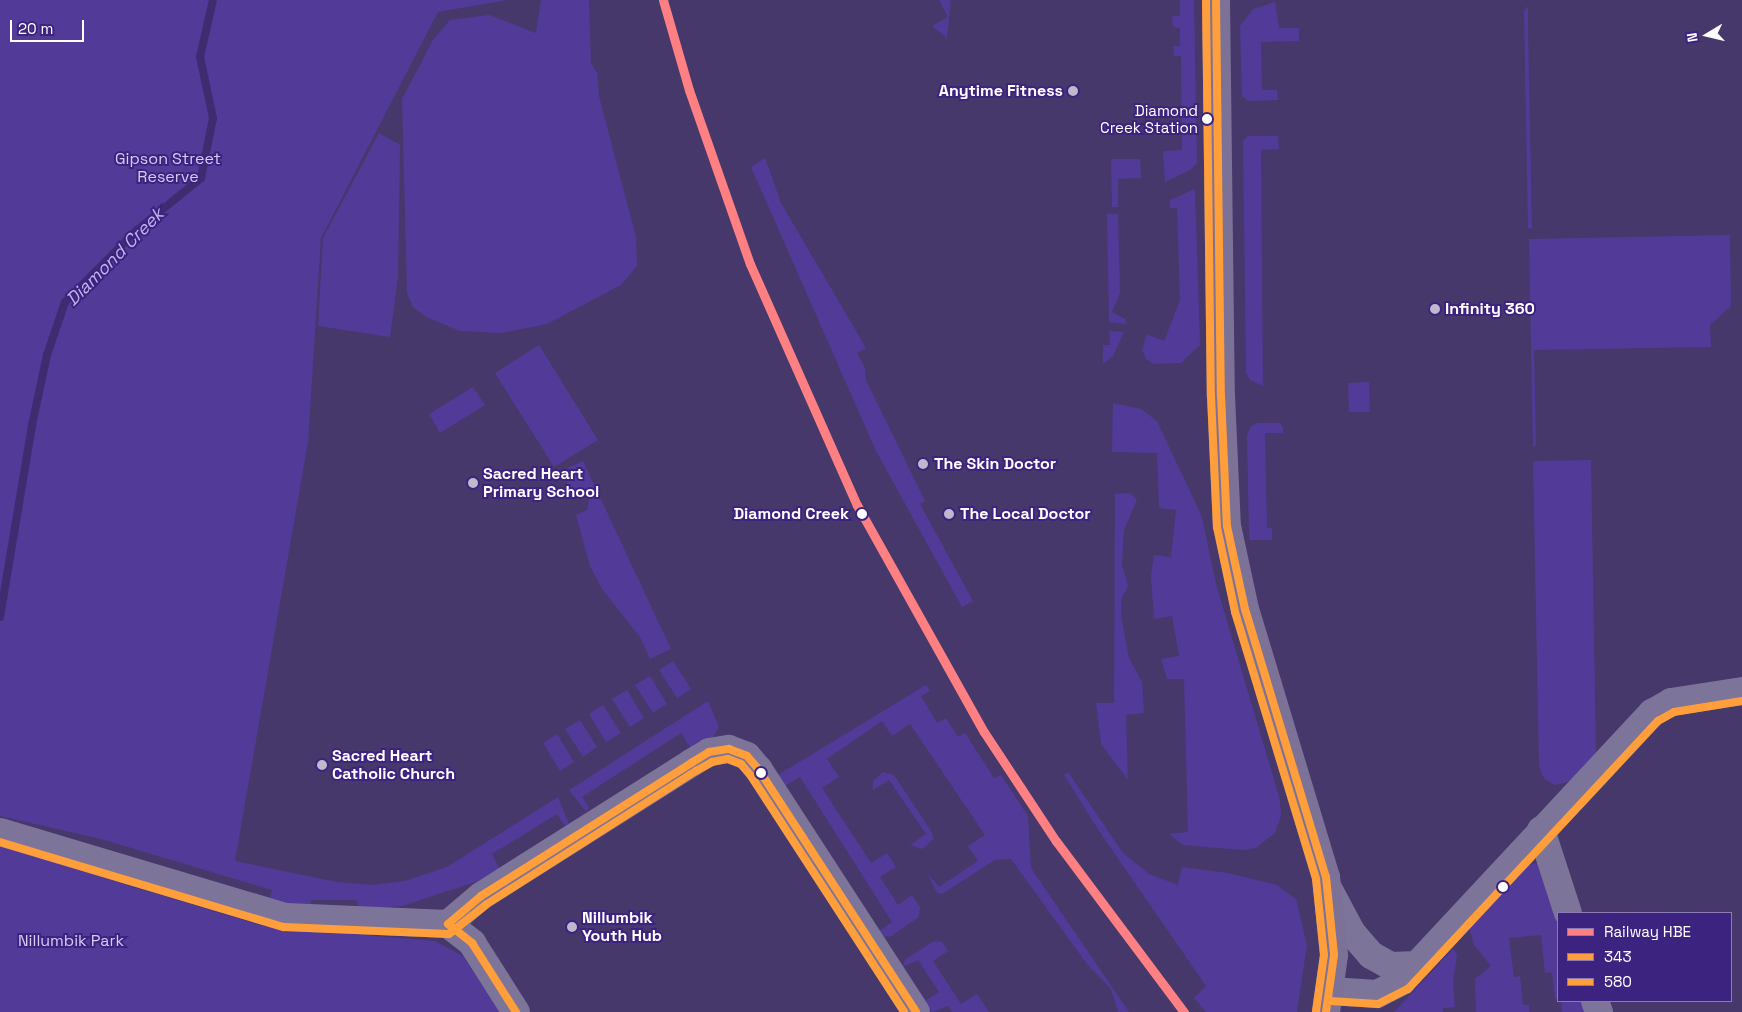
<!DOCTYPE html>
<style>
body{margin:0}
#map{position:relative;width:1742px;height:1012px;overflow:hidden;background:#46386b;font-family:"Space Grotesk",sans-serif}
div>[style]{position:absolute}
.green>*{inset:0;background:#523a98}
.stream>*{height:8px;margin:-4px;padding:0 4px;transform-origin:4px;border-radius:4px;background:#3f2c70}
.minor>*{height:28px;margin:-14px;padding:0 14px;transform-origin:14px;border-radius:14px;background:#7d7499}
.major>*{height:28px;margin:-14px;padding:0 14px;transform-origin:14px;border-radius:14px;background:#7c7297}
.bus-1>*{height:8px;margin:-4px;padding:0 4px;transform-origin:4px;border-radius:4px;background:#ff9e3a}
.bus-2>*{height:8px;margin:-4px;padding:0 4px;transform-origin:4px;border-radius:4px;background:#ff9e3a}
.rail-1>*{height:9px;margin:-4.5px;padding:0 4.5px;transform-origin:4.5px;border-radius:4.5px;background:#ff8082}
.dots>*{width:14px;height:14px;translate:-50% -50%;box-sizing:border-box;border:2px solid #3d2380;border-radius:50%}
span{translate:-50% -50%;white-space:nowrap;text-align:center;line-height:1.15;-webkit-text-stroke:4px #3d2380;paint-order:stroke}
.bus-label{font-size:15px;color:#fff}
.right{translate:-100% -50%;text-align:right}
.poi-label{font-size:16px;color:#fff;font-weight:700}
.left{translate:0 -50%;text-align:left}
.park-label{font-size:16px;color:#d7ccf5}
.stop-label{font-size:16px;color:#fff;font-weight:700}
.water-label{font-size:18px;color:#c3b4ef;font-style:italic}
.legend{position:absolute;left:1557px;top:912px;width:175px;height:90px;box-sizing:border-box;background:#3d2380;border:1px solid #8b7bb3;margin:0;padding:6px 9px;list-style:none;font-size:15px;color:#fff}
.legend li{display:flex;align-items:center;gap:10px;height:25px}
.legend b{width:25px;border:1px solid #8b7bb3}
.north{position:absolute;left:1682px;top:10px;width:50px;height:50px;-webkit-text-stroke:4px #3d2380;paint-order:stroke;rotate:261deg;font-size:14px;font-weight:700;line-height:20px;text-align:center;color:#fff}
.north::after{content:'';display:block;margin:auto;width:18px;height:22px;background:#fff;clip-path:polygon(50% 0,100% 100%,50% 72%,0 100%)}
.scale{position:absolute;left:10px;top:20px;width:74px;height:22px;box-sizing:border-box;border:2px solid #fff;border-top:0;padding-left:6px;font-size:15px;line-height:18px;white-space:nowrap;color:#fff;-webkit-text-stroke:4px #3d2380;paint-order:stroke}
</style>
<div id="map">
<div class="green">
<i style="clip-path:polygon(0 0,507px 0,438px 12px,321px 238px,308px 442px,235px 861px,337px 882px,373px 885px,405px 881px,447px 867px,558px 797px,569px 824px,564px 825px,557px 814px,492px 854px,500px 869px,488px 878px,402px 906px,358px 909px,357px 900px,311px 900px,311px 909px,303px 909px,270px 898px,272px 890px,101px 839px,0 816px)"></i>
<i style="clip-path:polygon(541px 0,589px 0,591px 63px,597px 73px,599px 96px,636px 237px,637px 266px,621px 285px,547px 324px,501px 333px,460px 331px,426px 317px,413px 307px,407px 293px,402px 99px,433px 40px,450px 20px,489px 15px,536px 33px)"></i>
<i style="clip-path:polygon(939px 0,951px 0,947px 38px,932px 26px,948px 17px)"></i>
<i style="clip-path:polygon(1180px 0,1194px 0,1197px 163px,1190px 170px,1165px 182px,1163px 151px,1182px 150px,1181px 56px,1174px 56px,1173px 46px,1180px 46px,1180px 28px,1173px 27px,1172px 16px,1180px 16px)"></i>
<i style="clip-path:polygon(1275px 2px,1279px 28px,1299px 28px,1299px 41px,1261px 42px,1262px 90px,1277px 90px,1278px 100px,1248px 101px,1242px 96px,1240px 26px,1253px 9px)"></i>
<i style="clip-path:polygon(1528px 6px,1528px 29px,1532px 229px,1528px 228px,1524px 12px)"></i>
<i style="clip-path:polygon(379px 133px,400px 145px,398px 277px,390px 337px,318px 326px,323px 238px)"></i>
<i style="clip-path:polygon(1248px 136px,1278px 136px,1279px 149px,1261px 150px,1263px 386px,1250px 380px,1246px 372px,1243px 141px)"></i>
<i style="clip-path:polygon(765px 158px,781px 203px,866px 348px,857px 353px,865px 368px,866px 380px,925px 501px,920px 504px,973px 601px,962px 607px,876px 451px,751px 167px)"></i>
<i style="clip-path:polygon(1111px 159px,1140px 159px,1141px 178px,1118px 179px,1118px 207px,1112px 207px)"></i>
<i style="clip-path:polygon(1195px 189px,1200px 345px,1181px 363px,1154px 364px,1146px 359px,1142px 350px,1147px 334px,1164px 341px,1180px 300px,1177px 208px,1170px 208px,1170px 200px)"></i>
<i style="clip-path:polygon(1107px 214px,1118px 214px,1120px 293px,1112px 312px,1125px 319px,1127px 324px,1109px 322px)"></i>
<i style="clip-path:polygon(1730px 235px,1731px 306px,1710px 325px,1711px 347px,1534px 350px,1536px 446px,1533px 446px,1529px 239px)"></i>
<i style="clip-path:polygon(1109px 331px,1124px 332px,1113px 356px,1103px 364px,1103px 345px,1110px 345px)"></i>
<i style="clip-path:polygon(539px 345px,598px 440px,554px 467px,495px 373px)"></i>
<i style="clip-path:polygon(1369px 382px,1370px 412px,1349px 412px,1348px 383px)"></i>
<i style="clip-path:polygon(473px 387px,485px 405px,440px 433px,429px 414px)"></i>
<i style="clip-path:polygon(1113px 403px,1141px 409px,1157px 421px,1202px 517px,1216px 584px,1280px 800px,1281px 816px,1275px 833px,1256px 848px,1242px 850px,1183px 845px,1169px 834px,1188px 832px,1184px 679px,1167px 679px,1161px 659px,1179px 656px,1172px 616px,1154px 619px,1151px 576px,1154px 555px,1171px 557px,1176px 510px,1159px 508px,1157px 453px,1112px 452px)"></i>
<i style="clip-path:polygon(1258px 423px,1280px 423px,1283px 428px,1283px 433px,1265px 433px,1267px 528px,1272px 528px,1272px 540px,1250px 540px,1249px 537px,1247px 436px,1251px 426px)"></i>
<i style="clip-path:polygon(1591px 460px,1596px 754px,1571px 781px,1555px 785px,1544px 779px,1539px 766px,1533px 461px)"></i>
<i style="clip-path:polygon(583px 461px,671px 649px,650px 659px,640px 637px,602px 589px,590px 566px,576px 515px,587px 510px,590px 497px,585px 489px,567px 489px,568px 468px)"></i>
<i style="clip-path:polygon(1130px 493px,1137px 500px,1124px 530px,1122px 565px,1128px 586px,1121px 600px,1121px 616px,1129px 658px,1142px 682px,1144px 713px,1126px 715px,1128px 780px,1101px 744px,1096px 703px,1114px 703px,1115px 494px)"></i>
<i style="clip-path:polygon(673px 661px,691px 689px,677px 698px,659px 670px)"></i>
<i style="clip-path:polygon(650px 676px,667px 704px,653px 713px,635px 685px)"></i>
<i style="clip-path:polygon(926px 685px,930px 691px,921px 696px,937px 723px,946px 718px,958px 737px,965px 733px,994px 778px,1001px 775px,1028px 816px,1031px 868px,1129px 1012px,1118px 1012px,1111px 989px,1087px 964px,1011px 859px,995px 860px,942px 894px,937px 893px,927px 873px,939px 887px,978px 861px,968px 846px,985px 835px,910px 724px,892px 736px,882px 721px,827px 759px,839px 777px,822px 788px,871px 863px,887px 853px,896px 867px,880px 877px,898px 905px,912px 895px,920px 907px,919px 917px,891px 936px,882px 937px,878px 932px,892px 922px,800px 777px,785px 786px,778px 775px)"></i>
<i style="clip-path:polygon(627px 690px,644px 718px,630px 727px,612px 699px)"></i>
<i style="clip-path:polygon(708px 701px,719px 727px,713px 738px,692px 750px,681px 733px,582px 797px,589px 807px,586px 812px,569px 790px)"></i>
<i style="clip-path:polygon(603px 705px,621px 733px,606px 742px,589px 714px)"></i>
<i style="clip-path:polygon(580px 720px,597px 747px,583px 757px,565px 729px)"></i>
<i style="clip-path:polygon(557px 734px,574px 762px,560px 771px,543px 743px)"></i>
<i style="clip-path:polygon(883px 772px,894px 775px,931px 831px,934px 839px,922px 849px,910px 845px,926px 834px,889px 780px,873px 790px,873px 781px)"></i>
<i style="clip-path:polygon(1068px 772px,1123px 853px,1149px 874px,1178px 885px,1182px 867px,1228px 873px,1277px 885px,1296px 899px,1307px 945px,1297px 1012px,1206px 1012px,1194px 998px,1206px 986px,1099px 831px,1064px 775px)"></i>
<i style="clip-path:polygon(0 840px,113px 881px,267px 927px,435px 941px,463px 956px,500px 1012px,0 1012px)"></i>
<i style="clip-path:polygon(1535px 863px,1540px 865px,1558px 915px,1558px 999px,1555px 999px,1552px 972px,1545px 973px,1541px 935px,1509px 938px,1514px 977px,1520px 976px,1523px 1005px,1529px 1005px,1529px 1012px,1476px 1012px,1475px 979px,1491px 966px,1474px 945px,1469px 928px,1527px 866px)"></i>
<i style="clip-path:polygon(934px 941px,942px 942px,948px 951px,933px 961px,961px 1004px,977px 994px,989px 1012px,952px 1012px,948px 1006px,932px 1012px,925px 1001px,939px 992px,918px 960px,902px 967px,906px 959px)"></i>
<i style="clip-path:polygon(1453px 949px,1457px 954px,1453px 983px,1455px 1007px,1443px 1008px,1443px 1012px,1394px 1012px)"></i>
<i style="clip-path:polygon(1561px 1001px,1585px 1001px,1589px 1012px,1562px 1012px)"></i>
</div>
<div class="stream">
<i style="left:0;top:617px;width:195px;rotate:-80.5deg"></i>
<i style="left:32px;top:425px;width:72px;rotate:-77.9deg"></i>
<i style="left:47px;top:355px;width:56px;rotate:-71.2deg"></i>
<i style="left:65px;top:302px;width:102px;rotate:-45deg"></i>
<i style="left:137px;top:230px;width:82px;rotate:-39.1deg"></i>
<i style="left:201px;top:178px;width:61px;rotate:-78.7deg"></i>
<i style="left:213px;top:118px;width:62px;rotate:-102deg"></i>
<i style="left:200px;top:57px;width:58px;rotate:-77.2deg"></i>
</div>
<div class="minor">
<i style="left:1541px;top:830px;width:87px;rotate:72deg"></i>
<i style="left:0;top:832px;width:298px;rotate:16.6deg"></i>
<i style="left:286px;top:917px;width:162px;rotate:2.5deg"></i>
<i style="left:448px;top:924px;width:31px;rotate:38deg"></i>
<i style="left:472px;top:943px;width:82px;rotate:57.5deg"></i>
<i style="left:1328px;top:888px;width:51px;rotate:61.9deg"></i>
<i style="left:1352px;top:933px;width:29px;rotate:49deg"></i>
<i style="left:1371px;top:955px;width:23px;rotate:29deg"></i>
<i style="left:1391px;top:966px;width:26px;rotate:-2deg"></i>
<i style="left:448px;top:924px;width:43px;rotate:-40.3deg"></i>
<i style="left:481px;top:896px;width:249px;rotate:-32.3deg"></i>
<i style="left:691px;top:763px;width:21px;rotate:-31deg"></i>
<i style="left:709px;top:752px;width:20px;rotate:-9deg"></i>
<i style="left:729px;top:749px;width:19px;rotate:21deg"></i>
<i style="left:747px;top:756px;width:18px;rotate:49deg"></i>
<i style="left:759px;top:770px;width:288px;rotate:57deg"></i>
<i style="left:1331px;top:991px;width:46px;rotate:3.7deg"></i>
<i style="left:1377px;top:994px;width:28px;rotate:-27deg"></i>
<i style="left:1402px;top:981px;width:367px;rotate:-47deg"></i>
<i style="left:1652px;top:713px;width:22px;rotate:-30deg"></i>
<i style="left:1671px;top:702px;width:72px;rotate:-8.8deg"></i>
<i style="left:1595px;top:1001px;width:12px;rotate:70deg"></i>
</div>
<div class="major">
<i style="left:1216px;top:0;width:396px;rotate:89.3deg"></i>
<i style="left:1221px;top:396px;width:130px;rotate:87.4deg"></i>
<i style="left:1227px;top:526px;width:85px;rotate:77.8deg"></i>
<i style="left:1245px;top:609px;width:280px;rotate:73.2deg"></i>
<i style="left:1326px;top:877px;width:78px;rotate:84.1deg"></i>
<i style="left:1334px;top:955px;width:58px;rotate:98deg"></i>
</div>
<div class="bus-1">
<i style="left:1216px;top:0;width:396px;rotate:89.3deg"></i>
<i style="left:1221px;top:396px;width:130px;rotate:87.4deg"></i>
<i style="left:1227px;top:526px;width:85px;rotate:77.8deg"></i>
<i style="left:1245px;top:609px;width:280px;rotate:73.2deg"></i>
<i style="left:1326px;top:877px;width:78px;rotate:84.1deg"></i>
<i style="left:1334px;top:955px;width:58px;rotate:98deg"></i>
<i style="left:448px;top:924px;width:43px;rotate:-40.3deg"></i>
<i style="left:481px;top:896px;width:249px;rotate:-32.3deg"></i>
<i style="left:691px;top:763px;width:21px;rotate:-31deg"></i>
<i style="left:709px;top:752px;width:20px;rotate:-9deg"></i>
<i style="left:729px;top:749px;width:19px;rotate:21deg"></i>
<i style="left:747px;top:756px;width:18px;rotate:49deg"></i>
<i style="left:759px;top:770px;width:288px;rotate:57deg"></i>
<i style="left:448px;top:924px;width:31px;rotate:38deg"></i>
<i style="left:472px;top:943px;width:82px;rotate:57.5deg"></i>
</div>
<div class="bus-2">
<i style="left:1206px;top:0;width:396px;rotate:89.3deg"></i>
<i style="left:1211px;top:396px;width:131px;rotate:87.4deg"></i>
<i style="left:1217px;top:527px;width:87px;rotate:78deg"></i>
<i style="left:1235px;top:612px;width:279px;rotate:73.1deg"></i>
<i style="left:1316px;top:879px;width:76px;rotate:84deg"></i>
<i style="left:1324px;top:955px;width:57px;rotate:98.1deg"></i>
<i style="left:0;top:842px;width:296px;rotate:16.7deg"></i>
<i style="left:284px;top:927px;width:165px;rotate:2.4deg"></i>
<i style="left:449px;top:934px;width:48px;rotate:-38.3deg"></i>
<i style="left:487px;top:904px;width:248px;rotate:-32.5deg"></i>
<i style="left:696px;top:771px;width:18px;rotate:-29deg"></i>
<i style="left:712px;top:762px;width:16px;rotate:-11deg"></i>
<i style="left:728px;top:759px;width:14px;rotate:21deg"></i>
<i style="left:741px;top:764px;width:16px;rotate:50deg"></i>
<i style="left:751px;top:776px;width:281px;rotate:57deg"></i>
<i style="left:1330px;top:1001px;width:48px;rotate:3.6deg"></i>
<i style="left:1378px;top:1004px;width:34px;rotate:-27deg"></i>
<i style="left:1408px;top:989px;width:367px;rotate:-47deg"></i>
<i style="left:1658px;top:721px;width:18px;rotate:-29deg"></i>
<i style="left:1674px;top:712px;width:69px;rotate:-9.2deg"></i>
</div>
<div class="rail-1">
<i style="left:663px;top:0;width:94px;rotate:73.9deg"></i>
<i style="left:689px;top:90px;width:184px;rotate:70.7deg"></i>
<i style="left:750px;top:264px;width:264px;rotate:66.1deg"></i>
<i style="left:857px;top:505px;width:260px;rotate:60.8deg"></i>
<i style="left:984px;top:732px;width:131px;rotate:56.6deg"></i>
<i style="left:1056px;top:841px;width:214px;rotate:53.2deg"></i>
</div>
<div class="dots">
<i style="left:1073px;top:91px;background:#beb9cb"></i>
<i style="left:1207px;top:119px;background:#fff"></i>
<i style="left:1435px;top:309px;background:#beb9cb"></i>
<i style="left:923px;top:464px;background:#beb9cb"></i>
<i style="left:473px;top:483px;background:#beb9cb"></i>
<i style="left:862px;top:514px;background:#fff"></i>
<i style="left:949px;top:514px;background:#beb9cb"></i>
<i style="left:322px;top:765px;background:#beb9cb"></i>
<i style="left:761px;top:773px;background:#fff"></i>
<i style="left:1503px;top:887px;background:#fff"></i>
<i style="left:572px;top:927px;background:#beb9cb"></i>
</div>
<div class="bus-label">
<span class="right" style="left:1198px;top:119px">Diamond<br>Creek Station</span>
</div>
<div class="poi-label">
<span class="right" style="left:1063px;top:91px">Anytime Fitness</span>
<span class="left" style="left:1445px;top:309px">Infinity 360</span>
<span class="left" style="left:934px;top:464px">The Skin Doctor</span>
<span class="left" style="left:483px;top:483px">Sacred Heart<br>Primary School</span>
<span class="left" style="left:960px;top:514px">The Local Doctor</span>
<span class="left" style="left:332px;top:765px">Sacred Heart<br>Catholic Church</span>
<span class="left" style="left:582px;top:927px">Nillumbik<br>Youth Hub</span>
</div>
<div class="park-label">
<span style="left:168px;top:168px">Gipson Street<br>Reserve</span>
<span style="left:71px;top:941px">Nillumbik Park</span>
</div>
<div class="stop-label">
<span class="right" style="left:849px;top:514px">Diamond Creek</span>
</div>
<div class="water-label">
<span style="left:115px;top:257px;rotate:-45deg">Diamond Creek</span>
</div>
<ul class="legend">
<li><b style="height:6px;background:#ff8082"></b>Railway HBE</li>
<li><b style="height:6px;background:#ff9e3a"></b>343</li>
<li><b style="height:6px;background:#ff9e3a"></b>580</li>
</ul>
<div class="north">N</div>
<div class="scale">20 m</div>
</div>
